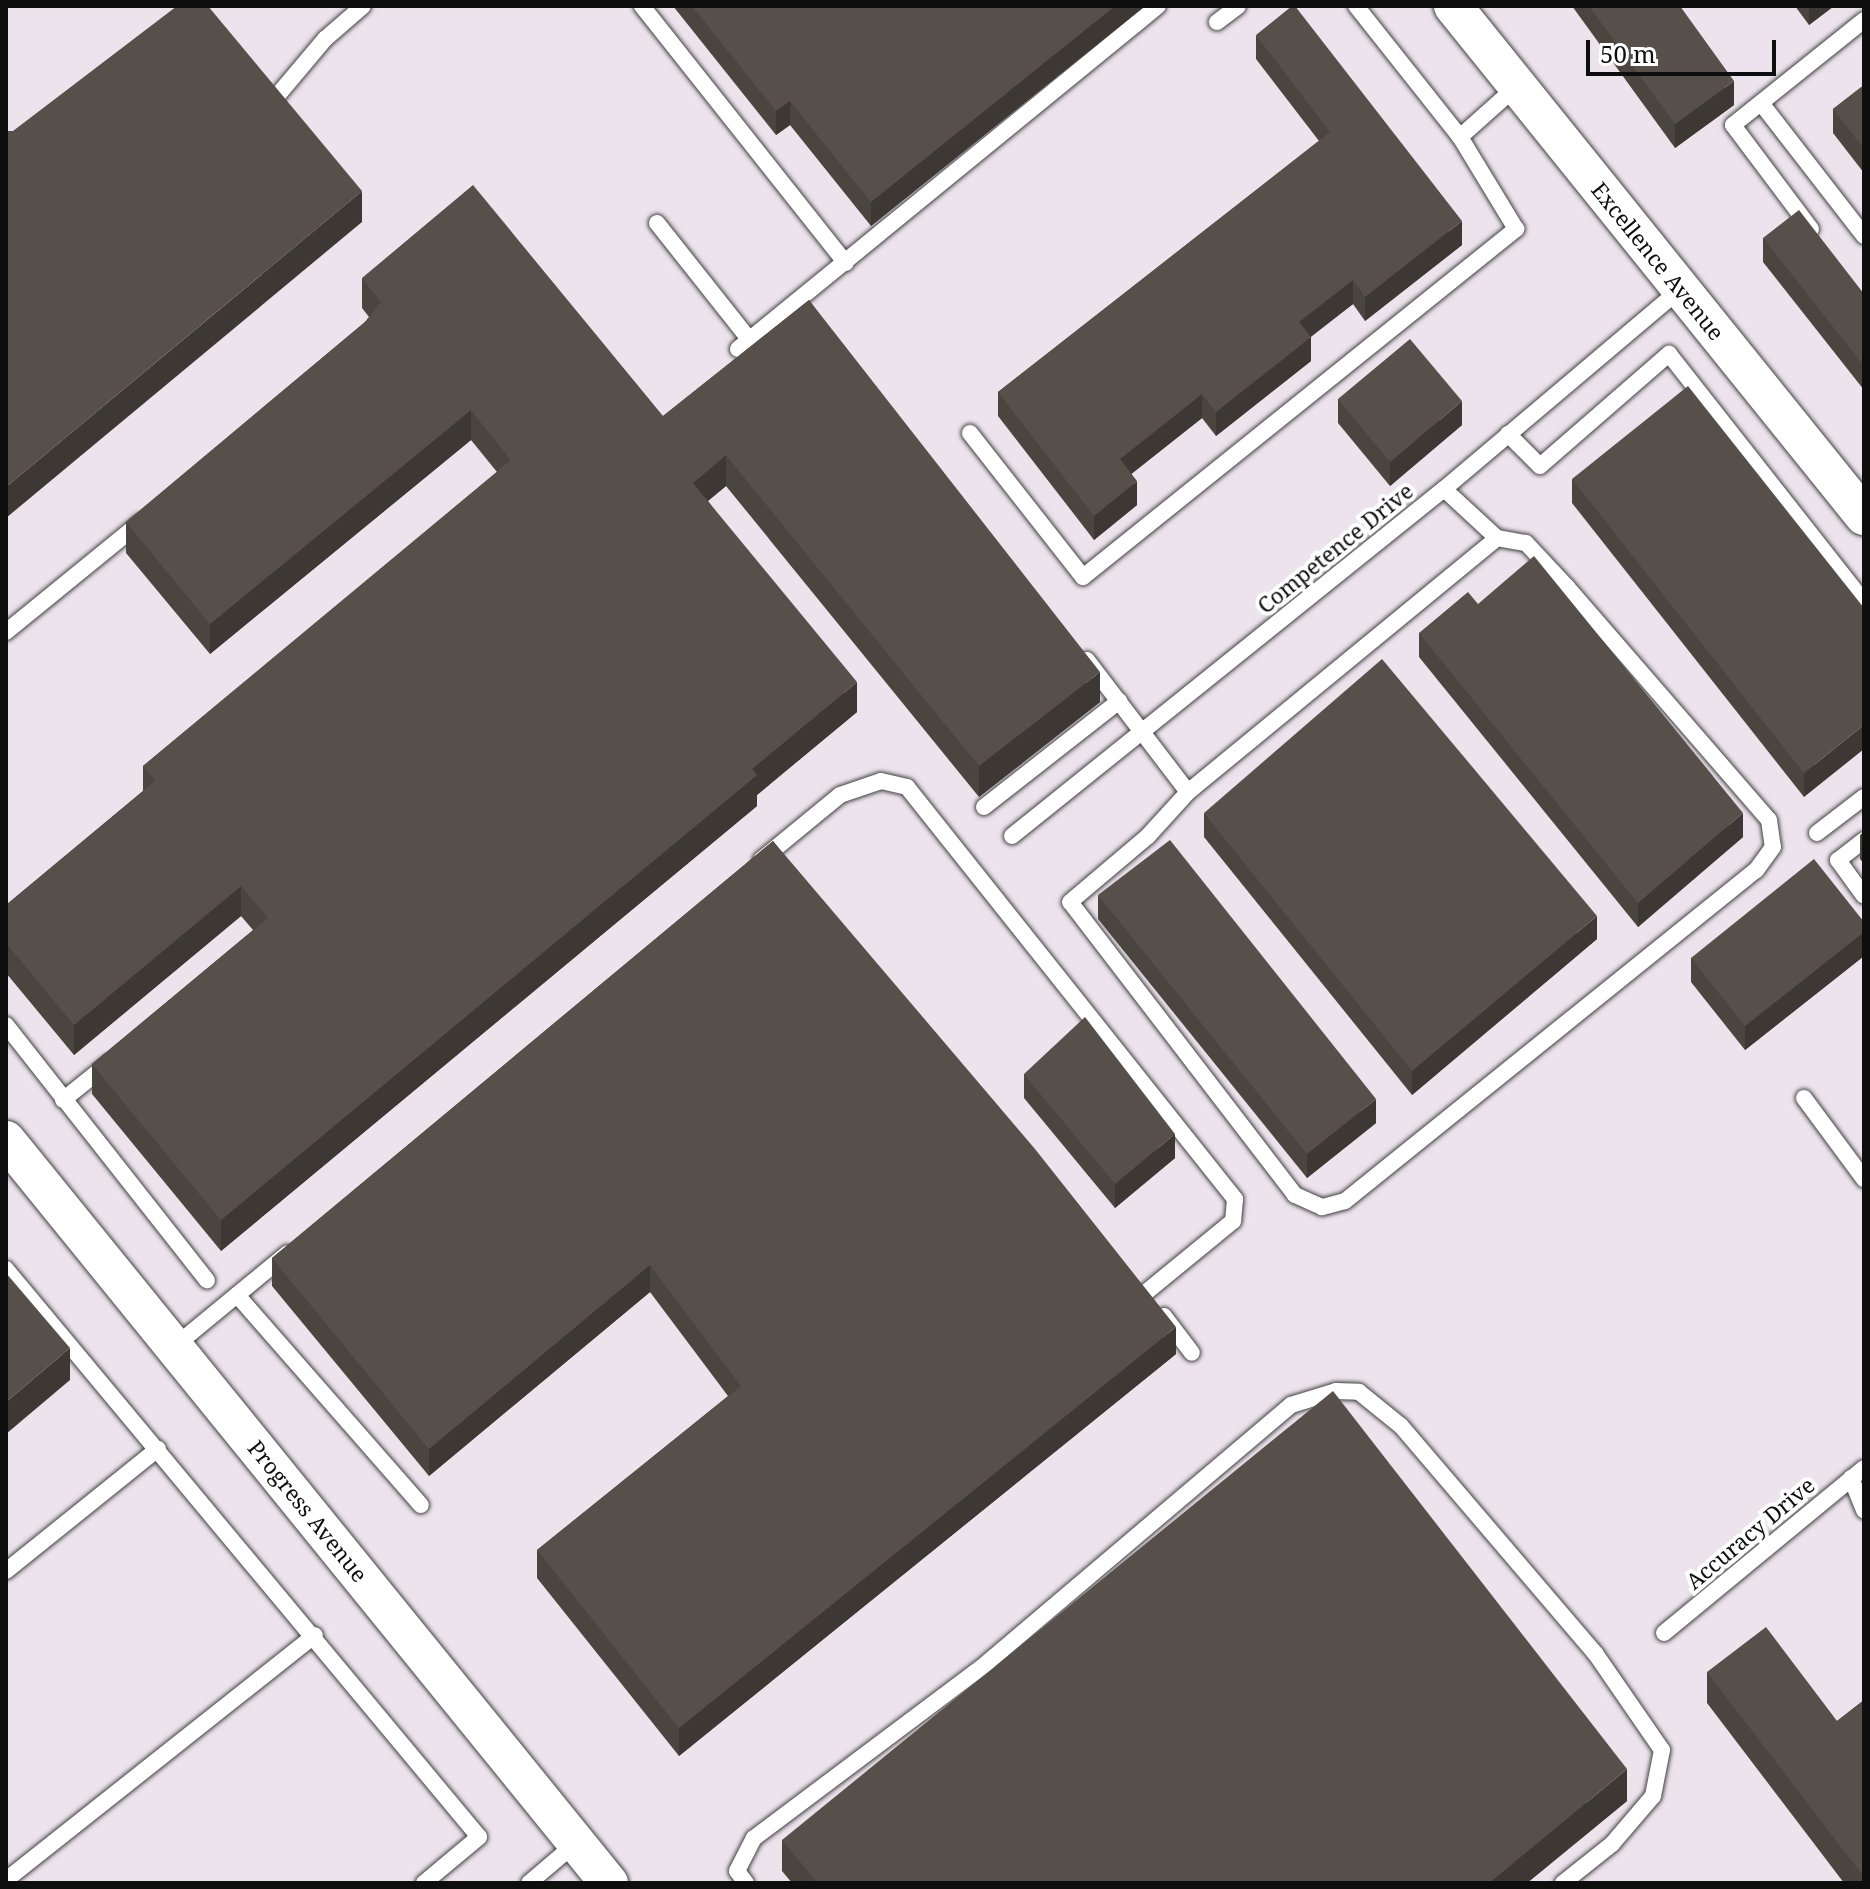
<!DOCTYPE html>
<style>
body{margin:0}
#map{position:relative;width:1870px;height:1889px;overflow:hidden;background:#fffdef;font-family:"Noto Serif",serif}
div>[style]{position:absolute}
.industrial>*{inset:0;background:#ede3ed}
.roads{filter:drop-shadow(0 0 2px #414141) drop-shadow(0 0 2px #414141)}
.service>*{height:16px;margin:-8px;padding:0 8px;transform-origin:8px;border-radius:8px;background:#fff}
.tertiary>*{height:38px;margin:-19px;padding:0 19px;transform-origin:19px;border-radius:19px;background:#fff}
.wall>*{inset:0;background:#4b4540}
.shaded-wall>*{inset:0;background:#3d3834}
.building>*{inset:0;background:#57504a}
span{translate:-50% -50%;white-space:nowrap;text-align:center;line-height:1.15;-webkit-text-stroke:8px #fff;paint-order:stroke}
.street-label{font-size:22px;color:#0e0e0e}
.frame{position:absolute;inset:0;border:8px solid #0e0e0e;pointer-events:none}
.scale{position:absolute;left:1586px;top:40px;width:190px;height:36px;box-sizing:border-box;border:4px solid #0e0e0e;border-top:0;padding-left:10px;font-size:24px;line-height:28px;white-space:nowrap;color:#0e0e0e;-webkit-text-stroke:6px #fff;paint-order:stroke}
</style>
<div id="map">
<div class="industrial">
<i style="clip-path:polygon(6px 6px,1864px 6px,1864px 1883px,6px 1883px)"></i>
</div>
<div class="roads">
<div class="service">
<i style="left:642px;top:6px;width:328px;rotate:51.6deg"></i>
<i style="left:1217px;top:22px;width:26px;rotate:-37deg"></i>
<i style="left:277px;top:96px;width:75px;rotate:-49.9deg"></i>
<i style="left:325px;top:39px;width:50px;rotate:-41deg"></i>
<i style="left:1761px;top:103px;width:168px;rotate:52.2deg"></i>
<i style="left:1460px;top:137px;width:75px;rotate:-41.8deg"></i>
<i style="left:657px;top:223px;width:148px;rotate:51.6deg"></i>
<i style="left:1811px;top:229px;width:130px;rotate:-126.9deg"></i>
<i style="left:1733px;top:125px;width:168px;rotate:-38.7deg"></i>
<i style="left:738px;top:349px;width:542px;rotate:-39.24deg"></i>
<i style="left:970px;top:433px;width:183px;rotate:51.9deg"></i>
<i style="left:1083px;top:577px;width:556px;rotate:-38.79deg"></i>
<i style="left:1516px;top:229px;width:108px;rotate:-121.3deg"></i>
<i style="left:1460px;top:137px;width:167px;rotate:-128.4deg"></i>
<i style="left:1508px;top:434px;width:45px;rotate:45deg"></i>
<i style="left:1540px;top:466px;width:171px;rotate:-41deg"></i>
<i style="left:1669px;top:354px;width:315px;rotate:51.8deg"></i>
<i style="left:1444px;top:489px;width:72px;rotate:42.8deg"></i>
<i style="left:1497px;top:538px;width:29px;rotate:10deg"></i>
<i style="left:1526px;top:543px;width:60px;rotate:47deg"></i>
<i style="left:1567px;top:587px;width:308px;rotate:49.1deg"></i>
<i style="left:1769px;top:820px;width:27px;rotate:82deg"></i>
<i style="left:1773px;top:847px;width:29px;rotate:126deg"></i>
<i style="left:1756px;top:870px;width:528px;rotate:141.15deg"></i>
<i style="left:1345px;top:1201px;width:24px;rotate:165deg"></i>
<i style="left:1322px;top:1207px;width:30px;rotate:-156deg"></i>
<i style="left:1295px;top:1195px;width:369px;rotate:-127.5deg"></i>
<i style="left:1070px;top:902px;width:102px;rotate:-40.2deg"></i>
<i style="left:1148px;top:836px;width:59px;rotate:-47.7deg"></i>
<i style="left:1188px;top:792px;width:400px;rotate:-39.4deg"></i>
<i style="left:6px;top:632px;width:174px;rotate:-39.2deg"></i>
<i style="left:1087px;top:660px;width:166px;rotate:52.6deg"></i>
<i style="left:984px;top:807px;width:172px;rotate:-38.1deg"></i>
<i style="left:1817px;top:833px;width:59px;rotate:-37.5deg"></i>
<i style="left:1012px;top:836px;width:554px;rotate:-38.77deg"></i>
<i style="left:1444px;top:489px;width:312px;rotate:-40.2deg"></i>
<i style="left:1864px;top:840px;width:33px;rotate:142deg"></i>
<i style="left:1838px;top:860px;width:44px;rotate:54.2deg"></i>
<i style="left:761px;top:860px;width:102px;rotate:-39.4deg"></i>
<i style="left:840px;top:795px;width:43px;rotate:-18.9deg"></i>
<i style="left:881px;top:781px;width:27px;rotate:13deg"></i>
<i style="left:907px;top:787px;width:527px;rotate:51.48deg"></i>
<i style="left:1235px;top:1199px;width:22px;rotate:95deg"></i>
<i style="left:1233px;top:1221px;width:114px;rotate:140.7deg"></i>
<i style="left:6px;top:1025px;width:325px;rotate:51.8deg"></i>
<i style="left:1804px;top:1098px;width:101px;rotate:53.5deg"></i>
<i style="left:63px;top:1100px;width:59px;rotate:-38.8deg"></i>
<i style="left:6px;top:1269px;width:739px;rotate:50.21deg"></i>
<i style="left:479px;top:1837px;width:72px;rotate:140.1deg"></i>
<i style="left:237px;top:1295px;width:279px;rotate:48.8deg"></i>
<i style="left:1164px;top:1316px;width:46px;rotate:52.9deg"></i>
<i style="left:175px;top:1346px;width:146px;rotate:-39.5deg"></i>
<i style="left:1851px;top:1478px;width:35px;rotate:68deg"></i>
<i style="left:6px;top:1571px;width:195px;rotate:-38.8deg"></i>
<i style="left:1664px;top:1633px;width:259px;rotate:-39.5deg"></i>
<i style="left:6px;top:1880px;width:394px;rotate:-38.4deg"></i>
<i style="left:529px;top:1883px;width:62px;rotate:-40.4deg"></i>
<i style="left:746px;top:1883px;width:15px;rotate:-127deg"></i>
<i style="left:737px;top:1871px;width:37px;rotate:-63deg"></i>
<i style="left:754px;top:1838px;width:293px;rotate:-36.9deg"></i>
<i style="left:988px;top:1662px;width:397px;rotate:-40.3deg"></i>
<i style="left:1291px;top:1405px;width:47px;rotate:-17.3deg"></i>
<i style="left:1336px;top:1391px;width:23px;rotate:2deg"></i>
<i style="left:1359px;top:1392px;width:54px;rotate:39deg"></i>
<i style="left:1401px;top:1426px;width:299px;rotate:49.5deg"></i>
<i style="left:1595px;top:1653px;width:118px;rotate:55.4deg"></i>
<i style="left:1662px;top:1750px;width:47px;rotate:101.1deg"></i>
<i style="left:1653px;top:1796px;width:63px;rotate:130.5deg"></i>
<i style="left:1612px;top:1844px;width:63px;rotate:141.5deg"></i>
</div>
<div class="tertiary">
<i style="left:1453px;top:6px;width:655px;rotate:51.14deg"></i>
<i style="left:6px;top:1140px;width:957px;rotate:50.94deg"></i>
</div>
</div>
<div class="wall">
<i style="clip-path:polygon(673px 6px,1145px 6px,871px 226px,790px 125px,776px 135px)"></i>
<i style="clip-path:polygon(1572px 6px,1680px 6px,1734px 105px,1675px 148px)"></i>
<i style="clip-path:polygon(1795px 6px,1834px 6px,1809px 25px)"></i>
<i style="clip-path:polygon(1256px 35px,1462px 245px,1365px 321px,1353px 304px,1311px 337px,1311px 361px,1216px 436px,1202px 418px,1131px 474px,1137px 505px,1094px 540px,998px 416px,998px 392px,1319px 141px,1256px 59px)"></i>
<i style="clip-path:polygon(1864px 85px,1864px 173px,1833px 133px,1833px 109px)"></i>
<i style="clip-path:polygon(1763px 238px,1864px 294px,1864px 390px,1763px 262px)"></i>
<i style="clip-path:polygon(362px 278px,663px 416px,809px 300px,1100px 702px,979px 797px,726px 486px,708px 501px,857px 712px,757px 795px,757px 806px,221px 1251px,92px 1094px,92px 1064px,253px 930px,241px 916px,74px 1055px,6px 973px,6px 905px,143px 791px,143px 766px,497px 472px,471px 440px,210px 654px,126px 553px,126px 522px,365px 322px,369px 317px,362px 308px)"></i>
<i style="clip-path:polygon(1338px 399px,1462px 425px,1390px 486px,1338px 423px)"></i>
<i style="clip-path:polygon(1572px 479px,1864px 608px,1804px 797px,1572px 503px)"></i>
<i style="clip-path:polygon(1478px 604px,1743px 837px,1638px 927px,1419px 657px,1419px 633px)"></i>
<i style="clip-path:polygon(1204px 813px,1597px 939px,1412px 1095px,1204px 837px)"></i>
<i style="clip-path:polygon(1864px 832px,1864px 864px,1860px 859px,1860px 835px)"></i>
<i style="clip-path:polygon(773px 841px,1176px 1354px,679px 1756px,537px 1578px,537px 1550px,728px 1396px,650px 1292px,429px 1476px,272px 1286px,272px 1258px)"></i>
<i style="clip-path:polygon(1098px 895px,1376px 1123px,1307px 1178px,1098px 919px)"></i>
<i style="clip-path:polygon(1864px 922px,1864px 956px,1745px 1050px,1691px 982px,1691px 958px)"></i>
<i style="clip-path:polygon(1024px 1074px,1175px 1158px,1115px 1208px,1024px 1098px)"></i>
<i style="clip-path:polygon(1707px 1672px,1837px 1721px,1864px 1700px,1864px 1883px,1844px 1883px,1707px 1703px)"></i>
<i style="clip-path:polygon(1627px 1801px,1527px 1883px,792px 1883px,782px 1871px,782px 1840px)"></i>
</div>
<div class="shaded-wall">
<i style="clip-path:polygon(1115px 6px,1145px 6px,871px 226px,871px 202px)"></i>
<i style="clip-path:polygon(1809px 6px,1834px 6px,1809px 25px)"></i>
<i style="clip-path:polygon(1734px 81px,1734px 105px,1675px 148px,1675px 124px)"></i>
<i style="clip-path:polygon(790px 101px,790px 125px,776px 135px,776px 111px)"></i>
<i style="clip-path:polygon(362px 191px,362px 222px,6px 518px,6px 487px)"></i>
<i style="clip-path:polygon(1462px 221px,1462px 245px,1365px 321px,1365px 297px)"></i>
<i style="clip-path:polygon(1353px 280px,1353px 304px,1299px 345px,1299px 322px)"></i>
<i style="clip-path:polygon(1311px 337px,1311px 361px,1216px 436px,1216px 412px)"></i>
<i style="clip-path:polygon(1202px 394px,1202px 418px,1120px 483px,1120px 459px)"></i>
<i style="clip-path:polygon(1462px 401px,1462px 425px,1390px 486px,1390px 462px)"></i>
<i style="clip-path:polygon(471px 410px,471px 440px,210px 654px,210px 624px)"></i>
<i style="clip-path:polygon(726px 455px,726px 486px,693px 513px,693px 483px)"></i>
<i style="clip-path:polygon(1137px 481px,1137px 505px,1094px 540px,1094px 516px)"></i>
<i style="clip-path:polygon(1100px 672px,1100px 702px,979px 797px,979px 766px)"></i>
<i style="clip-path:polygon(857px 682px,857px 712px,757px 795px,757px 806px,221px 1251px,221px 1220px,752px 769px)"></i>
<i style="clip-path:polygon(1864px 725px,1864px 749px,1804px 797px,1804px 773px)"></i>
<i style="clip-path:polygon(1743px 813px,1743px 837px,1638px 927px,1638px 903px)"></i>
<i style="clip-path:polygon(241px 886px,241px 916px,74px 1055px,74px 1025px)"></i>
<i style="clip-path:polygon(1597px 916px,1597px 939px,1412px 1095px,1412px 1071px)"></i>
<i style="clip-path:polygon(1864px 932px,1864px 956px,1745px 1050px,1745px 1026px)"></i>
<i style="clip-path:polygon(1376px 1099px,1376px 1123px,1307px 1178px,1307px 1154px)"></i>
<i style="clip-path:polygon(1175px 1134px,1175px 1158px,1115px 1208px,1115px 1184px)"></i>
<i style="clip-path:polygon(650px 1265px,650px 1292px,429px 1476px,429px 1449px)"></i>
<i style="clip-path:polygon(1176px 1327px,1176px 1354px,679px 1756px,679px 1728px)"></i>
<i style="clip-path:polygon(70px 1348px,70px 1380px,6px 1434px,6px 1402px)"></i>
<i style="clip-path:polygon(1627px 1769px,1627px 1801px,1527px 1883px,1489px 1883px)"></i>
</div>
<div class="building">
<i style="clip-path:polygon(177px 6px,208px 6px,362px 191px,6px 487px,6px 131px,13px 131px)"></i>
<i style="clip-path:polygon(692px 6px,1115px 6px,871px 202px,790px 101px,776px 111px)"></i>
<i style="clip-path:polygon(1292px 6px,1295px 6px,1462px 221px,1365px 297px,1353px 280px,1299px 322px,1311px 337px,1216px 412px,1202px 394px,1120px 459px,1137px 481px,1094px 516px,998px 392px,1330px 132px,1256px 35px)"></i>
<i style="clip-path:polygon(1589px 6px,1680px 6px,1734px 81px,1675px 124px)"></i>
<i style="clip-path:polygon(1864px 85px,1864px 149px,1833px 109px)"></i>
<i style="clip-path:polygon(473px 185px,663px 416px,809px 300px,1100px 672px,979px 766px,726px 455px,693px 483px,857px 682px,752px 769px,757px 775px,221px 1220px,92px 1064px,268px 918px,241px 886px,74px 1025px,6px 943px,6px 905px,155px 781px,143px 766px,511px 460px,471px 410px,210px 624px,126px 522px,365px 322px,381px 302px,362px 278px)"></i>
<i style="clip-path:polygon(1799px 210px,1864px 294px,1864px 366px,1763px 238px)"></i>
<i style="clip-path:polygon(1410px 339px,1462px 401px,1390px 462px,1338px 399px)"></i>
<i style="clip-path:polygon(1688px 386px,1864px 608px,1864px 725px,1804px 773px,1572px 479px)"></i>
<i style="clip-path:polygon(1534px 556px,1743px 813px,1638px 903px,1419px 633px,1468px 592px,1478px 604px)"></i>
<i style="clip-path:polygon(1382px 659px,1597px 916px,1412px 1071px,1204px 813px)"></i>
<i style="clip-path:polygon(1170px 840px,1376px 1099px,1307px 1154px,1098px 895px)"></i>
<i style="clip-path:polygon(773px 841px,1035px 1149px,1176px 1327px,679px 1728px,537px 1550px,741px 1386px,650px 1265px,429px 1449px,272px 1258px)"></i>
<i style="clip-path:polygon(1814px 859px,1864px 922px,1864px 932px,1745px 1026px,1691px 958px)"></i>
<i style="clip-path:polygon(1085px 1017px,1175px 1134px,1115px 1184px,1024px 1074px)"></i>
<i style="clip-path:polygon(6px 1273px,70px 1348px,6px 1402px)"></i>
<i style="clip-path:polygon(1333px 1391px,1627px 1769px,1489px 1883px,818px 1883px,782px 1840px)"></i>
<i style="clip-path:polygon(1766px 1627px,1837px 1721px,1864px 1700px,1864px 1877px,1707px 1672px)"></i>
</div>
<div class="street-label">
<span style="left:1658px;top:261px;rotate:51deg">Excellence Avenue</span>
<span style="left:1335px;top:548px;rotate:-39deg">Competence Drive</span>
<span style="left:308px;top:1511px;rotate:51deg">Progress Avenue</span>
<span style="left:1750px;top:1533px;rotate:-40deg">Accuracy Drive</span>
</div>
<div class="frame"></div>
<div class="scale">50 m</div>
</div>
